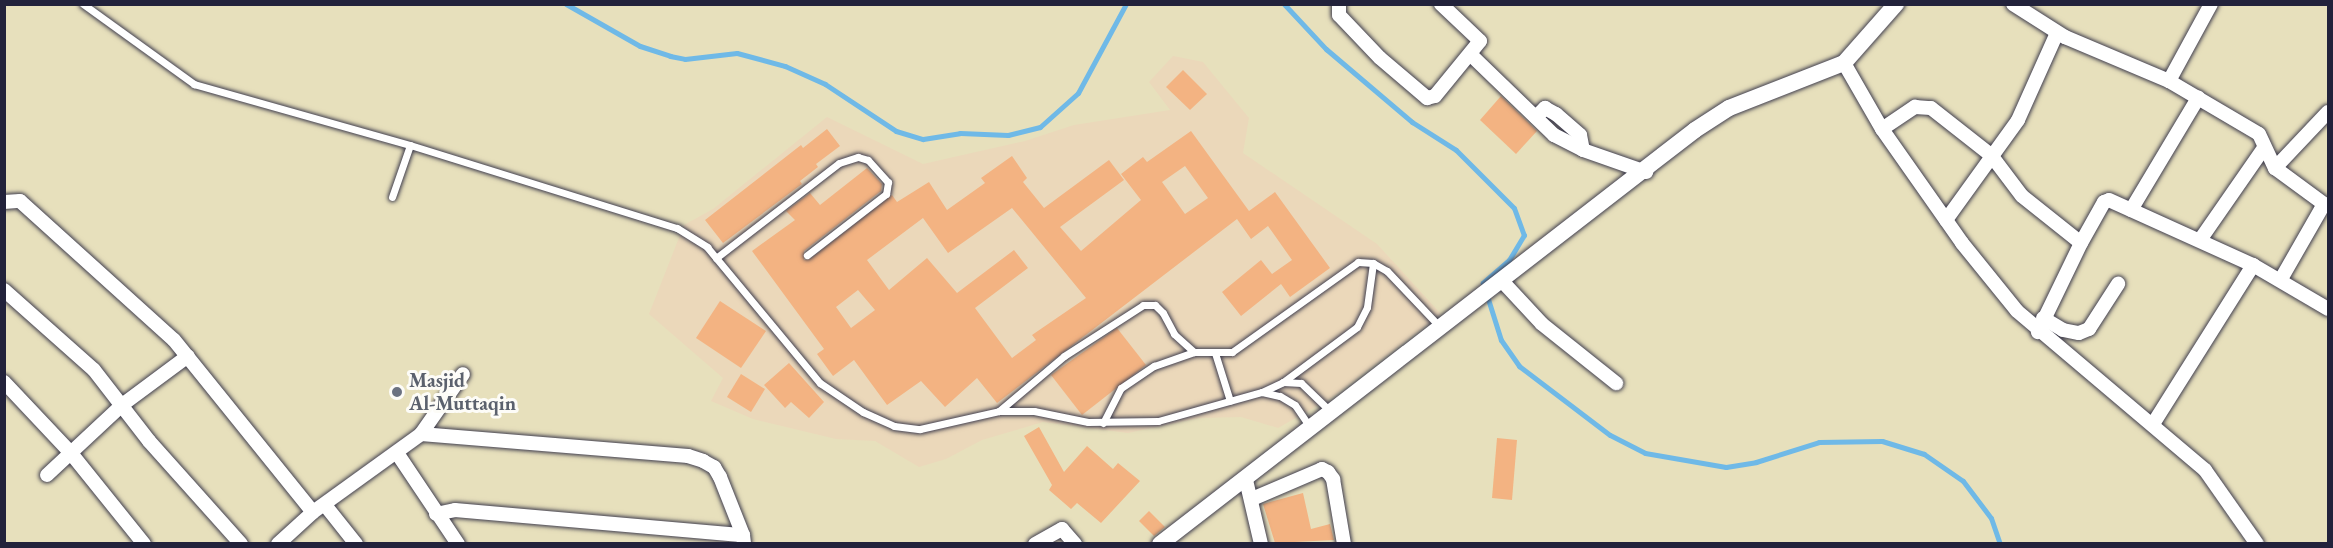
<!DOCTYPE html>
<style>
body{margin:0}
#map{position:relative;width:2333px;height:548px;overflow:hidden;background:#e7e0bc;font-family:"EB Garamond",serif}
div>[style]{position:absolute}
.built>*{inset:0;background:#ebd8ba}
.stream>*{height:5px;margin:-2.5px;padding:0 2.5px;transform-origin:2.5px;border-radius:2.5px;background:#6fb9e7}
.building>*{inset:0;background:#f3b382}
.roads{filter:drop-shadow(0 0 2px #403e4e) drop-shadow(0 0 2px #403e4e)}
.service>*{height:7px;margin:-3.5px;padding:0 3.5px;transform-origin:3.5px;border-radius:3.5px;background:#fff}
.minor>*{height:14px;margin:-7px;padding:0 7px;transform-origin:7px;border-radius:7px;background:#fff}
.tertiary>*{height:16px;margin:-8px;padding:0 8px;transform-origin:8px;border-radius:8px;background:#fff}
.dots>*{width:16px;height:16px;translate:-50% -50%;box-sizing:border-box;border:3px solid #fdfcf7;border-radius:50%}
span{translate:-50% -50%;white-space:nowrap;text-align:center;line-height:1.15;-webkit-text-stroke:6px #fdfcf7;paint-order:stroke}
.worship-label{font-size:20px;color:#5b616d;font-weight:700}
.left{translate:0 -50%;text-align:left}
.frame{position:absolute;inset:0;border:6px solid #22223b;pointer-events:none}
</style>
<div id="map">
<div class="built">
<i style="clip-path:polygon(1173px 56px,1203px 62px,1249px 118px,1243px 153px,1377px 244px,1441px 314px,1331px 398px,1278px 428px,1241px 417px,1199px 418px,1128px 433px,1043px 422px,982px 440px,946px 459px,919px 467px,875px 441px,836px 439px,753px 419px,711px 401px,723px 378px,649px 314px,684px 225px,713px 209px,827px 117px,923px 164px,1025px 141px,1074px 125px,1170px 110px,1149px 82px)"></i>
</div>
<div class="stream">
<i style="left:566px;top:4px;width:85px;rotate:29.6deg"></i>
<i style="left:640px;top:46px;width:32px;rotate:18deg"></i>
<i style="left:670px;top:56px;width:15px;rotate:11deg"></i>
<i style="left:685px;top:59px;width:52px;rotate:-6.6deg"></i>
<i style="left:737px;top:53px;width:50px;rotate:15.2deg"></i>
<i style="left:785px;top:66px;width:44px;rotate:24.2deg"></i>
<i style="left:825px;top:84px;width:85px;rotate:33.5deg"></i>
<i style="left:896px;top:131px;width:28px;rotate:17deg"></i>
<i style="left:923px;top:139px;width:37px;rotate:-9deg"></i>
<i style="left:960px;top:133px;width:48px;rotate:2.4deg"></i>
<i style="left:1008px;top:135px;width:33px;rotate:-14deg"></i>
<i style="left:1040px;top:127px;width:51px;rotate:-41.8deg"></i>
<i style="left:1078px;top:93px;width:101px;rotate:-61.7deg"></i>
<i style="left:1284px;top:4px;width:62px;rotate:47deg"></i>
<i style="left:1326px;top:49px;width:113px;rotate:40.3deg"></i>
<i style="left:1412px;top:122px;width:52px;rotate:32.5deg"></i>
<i style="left:1456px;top:150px;width:82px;rotate:45deg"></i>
<i style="left:1514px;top:208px;width:29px;rotate:70deg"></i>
<i style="left:1524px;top:235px;width:29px;rotate:121deg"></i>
<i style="left:1509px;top:260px;width:35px;rotate:139deg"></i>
<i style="left:1483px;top:283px;width:60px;rotate:72.5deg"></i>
<i style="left:1501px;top:340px;width:32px;rotate:55deg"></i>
<i style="left:1519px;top:366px;width:114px;rotate:37.2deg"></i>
<i style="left:1610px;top:435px;width:39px;rotate:27deg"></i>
<i style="left:1645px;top:453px;width:82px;rotate:9.8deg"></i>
<i style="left:1726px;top:467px;width:30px;rotate:-9deg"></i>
<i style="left:1756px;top:462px;width:66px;rotate:-17.6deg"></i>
<i style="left:1819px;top:442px;width:63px;rotate:-0.9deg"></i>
<i style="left:1882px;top:441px;width:44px;rotate:17.2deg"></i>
<i style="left:1924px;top:454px;width:47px;rotate:34.7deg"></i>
<i style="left:1963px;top:481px;width:46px;rotate:52.9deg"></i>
<i style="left:1991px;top:518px;width:28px;rotate:71deg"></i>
</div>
<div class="building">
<i style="clip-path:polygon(1183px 70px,1207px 94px,1190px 110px,1166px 87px)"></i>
<i style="clip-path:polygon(1501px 96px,1537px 131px,1516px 154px,1480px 120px)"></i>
<i style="clip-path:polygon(827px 129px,840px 146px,816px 164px,818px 167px,800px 181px,802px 184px,723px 243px,705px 220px,801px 145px,803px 148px)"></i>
<i style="clip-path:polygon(evenodd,1191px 131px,1249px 211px,1275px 192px,1330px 268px,1290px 297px,1281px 284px,1241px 316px,1222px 292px,1261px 260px,1272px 274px,1292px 260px,1268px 226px,1251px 239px,1237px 219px,997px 403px,977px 378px,945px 407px,921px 381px,887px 405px,854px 360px,833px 376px,817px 354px,824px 349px,752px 251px,795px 220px,786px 211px,810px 193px,820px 205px,867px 168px,882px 184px,881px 191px,804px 251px,804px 260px,810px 259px,892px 195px,897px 202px,929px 182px,947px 210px,985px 183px,981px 178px,1012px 156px,1027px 178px,1023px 182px,1044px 208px,1109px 160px,1124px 180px,1060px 227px,1081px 251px,1141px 200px,1121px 174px,1143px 157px,1147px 162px,1191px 131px,1185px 166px,1208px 198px,1185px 214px,1162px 182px,1185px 166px,1191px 131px,1012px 208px,1086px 298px,1032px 335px,1036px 340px,1012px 358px,975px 308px,1028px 268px,1014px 250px,957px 293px,927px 258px,889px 290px,867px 260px,923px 218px,948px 253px,1012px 208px,1191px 131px,858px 290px,875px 310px,851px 328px,836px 307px,858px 290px)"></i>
<i style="clip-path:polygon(720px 301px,766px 331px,741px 368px,696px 338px)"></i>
<i style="clip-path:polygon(1117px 328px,1146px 365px,1082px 415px,1051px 375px)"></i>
<i style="clip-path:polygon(789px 363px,824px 402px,809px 418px,791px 402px,785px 408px,764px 385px)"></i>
<i style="clip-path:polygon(741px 374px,765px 389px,751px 412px,727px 397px)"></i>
<i style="clip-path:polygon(1039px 427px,1064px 472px,1087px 446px,1113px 469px,1118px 463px,1140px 481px,1101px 523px,1077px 503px,1071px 509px,1049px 490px,1052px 485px,1024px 436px)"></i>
<i style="clip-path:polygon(1497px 438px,1517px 440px,1512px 500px,1492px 498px)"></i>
<i style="clip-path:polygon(1303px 493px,1311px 529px,1330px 524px,1334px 540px,1275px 543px,1263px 504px)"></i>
<i style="clip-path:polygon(1149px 511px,1165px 527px,1154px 536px,1139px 521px)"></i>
</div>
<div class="roads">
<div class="service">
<i style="left:83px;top:4px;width:137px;rotate:35.8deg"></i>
<i style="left:194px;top:84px;width:224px;rotate:15.8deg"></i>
<i style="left:410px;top:145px;width:280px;rotate:17.3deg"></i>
<i style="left:677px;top:228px;width:36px;rotate:32deg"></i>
<i style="left:707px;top:247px;width:177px;rotate:50.3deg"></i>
<i style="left:820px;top:383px;width:52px;rotate:34deg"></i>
<i style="left:863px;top:412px;width:34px;rotate:24deg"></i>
<i style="left:894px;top:426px;width:26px;rotate:7deg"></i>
<i style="left:920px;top:429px;width:81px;rotate:-12.8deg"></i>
<i style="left:999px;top:411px;width:35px"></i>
<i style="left:1034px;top:411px;width:55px;rotate:11.5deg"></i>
<i style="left:1088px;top:422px;width:70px;rotate:-0.8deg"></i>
<i style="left:1158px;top:421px;width:108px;rotate:-15.6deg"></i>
<i style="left:1262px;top:392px;width:18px;rotate:13deg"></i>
<i style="left:1280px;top:396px;width:17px;rotate:31deg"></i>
<i style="left:1295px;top:405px;width:27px;rotate:56deg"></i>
<i style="left:392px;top:197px;width:55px;rotate:-70.9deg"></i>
<i style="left:716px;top:258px;width:155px;rotate:-37.7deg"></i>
<i style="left:839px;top:163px;width:20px;rotate:-18deg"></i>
<i style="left:858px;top:157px;width:10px;rotate:17deg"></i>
<i style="left:868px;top:160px;width:30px;rotate:48deg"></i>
<i style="left:888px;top:182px;width:12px;rotate:99deg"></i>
<i style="left:886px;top:194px;width:100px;rotate:142.3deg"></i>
<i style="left:1215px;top:353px;width:50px;rotate:72.6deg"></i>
<i style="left:1283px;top:382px;width:92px;rotate:-36.6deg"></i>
<i style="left:1357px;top:327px;width:22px;rotate:-63deg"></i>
<i style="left:1367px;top:307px;width:44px;rotate:-82.2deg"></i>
<i style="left:1262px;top:392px;width:23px;rotate:-25deg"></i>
<i style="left:1283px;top:382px;width:18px;rotate:3deg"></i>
<i style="left:1301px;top:383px;width:40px;rotate:44deg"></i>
<i style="left:999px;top:411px;width:85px;rotate:-40.2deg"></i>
<i style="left:1064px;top:356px;width:94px;rotate:-32.8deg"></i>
<i style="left:1143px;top:305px;width:12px"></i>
<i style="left:1155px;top:305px;width:11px;rotate:45deg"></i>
<i style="left:1163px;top:313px;width:24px;rotate:62deg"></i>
<i style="left:1174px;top:334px;width:27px;rotate:42deg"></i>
<i style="left:1103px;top:423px;width:39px;rotate:-63deg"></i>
<i style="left:1121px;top:388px;width:40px;rotate:-34deg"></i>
<i style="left:1154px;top:366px;width:42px;rotate:-19.3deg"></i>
<i style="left:1194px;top:352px;width:38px"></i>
<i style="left:1232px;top:352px;width:155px;rotate:-35.5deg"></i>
<i style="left:1358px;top:262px;width:15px;rotate:4deg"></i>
<i style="left:1373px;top:263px;width:16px;rotate:30deg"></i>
<i style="left:1387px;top:271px;width:77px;rotate:46.6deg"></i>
</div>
<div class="minor">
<i style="left:1339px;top:4px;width:11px;rotate:90deg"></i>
<i style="left:1339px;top:15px;width:59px;rotate:46.4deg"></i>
<i style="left:1380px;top:58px;width:62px;rotate:40.4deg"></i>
<i style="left:1427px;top:98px;width:8px;rotate:-14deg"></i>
<i style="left:1435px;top:96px;width:71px;rotate:-50.7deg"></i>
<i style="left:1480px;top:41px;width:54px;rotate:-136.5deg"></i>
<i style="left:2013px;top:4px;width:62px;rotate:32.4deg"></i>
<i style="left:2065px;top:37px;width:113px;rotate:22.9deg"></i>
<i style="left:2169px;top:81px;width:104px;rotate:30.5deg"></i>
<i style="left:2259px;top:134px;width:38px;rotate:65deg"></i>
<i style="left:2275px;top:168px;width:61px;rotate:36.3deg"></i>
<i style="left:2324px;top:204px;width:86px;rotate:119.8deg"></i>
<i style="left:1470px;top:54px;width:117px;rotate:44deg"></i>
<i style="left:1554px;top:135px;width:33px;rotate:27deg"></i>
<i style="left:1583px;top:150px;width:67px;rotate:19.2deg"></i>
<i style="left:1844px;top:63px;width:76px;rotate:60.1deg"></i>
<i style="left:1882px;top:129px;width:139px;rotate:54.9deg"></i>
<i style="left:1962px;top:243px;width:87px;rotate:51deg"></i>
<i style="left:2017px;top:311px;width:246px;rotate:40.2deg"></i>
<i style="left:2205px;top:470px;width:90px;rotate:54.9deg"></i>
<i style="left:2169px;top:81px;width:88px;rotate:-61.4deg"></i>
<i style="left:1536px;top:117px;width:13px;rotate:-45deg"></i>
<i style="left:1545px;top:108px;width:13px;rotate:29deg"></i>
<i style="left:1556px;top:114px;width:32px;rotate:41deg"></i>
<i style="left:1580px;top:135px;width:15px;rotate:79deg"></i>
<i style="left:1882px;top:129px;width:40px;rotate:-34deg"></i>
<i style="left:1915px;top:107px;width:16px;rotate:4deg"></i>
<i style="left:1931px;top:108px;width:76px;rotate:38.1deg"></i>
<i style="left:1991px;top:155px;width:51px;rotate:52.9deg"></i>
<i style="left:2022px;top:196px;width:75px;rotate:38.5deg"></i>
<i style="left:2081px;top:243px;width:99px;rotate:115.8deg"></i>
<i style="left:2275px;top:168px;width:77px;rotate:-46.6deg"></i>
<i style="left:4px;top:202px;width:16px;rotate:-4deg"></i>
<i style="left:20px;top:201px;width:207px;rotate:42.1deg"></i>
<i style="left:174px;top:340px;width:221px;rotate:51.1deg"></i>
<i style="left:2131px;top:210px;width:131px;rotate:-59.1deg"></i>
<i style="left:1946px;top:220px;width:123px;rotate:-54.2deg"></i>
<i style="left:2018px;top:120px;width:95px;rotate:-65.9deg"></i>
<i style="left:2200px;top:240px;width:112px;rotate:-55.2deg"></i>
<i style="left:2081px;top:243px;width:47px;rotate:-60.7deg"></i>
<i style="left:2104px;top:202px;width:5px;rotate:-22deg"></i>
<i style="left:2109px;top:200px;width:158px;rotate:24.3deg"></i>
<i style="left:2253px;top:265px;width:87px;rotate:30.4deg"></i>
<i style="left:1503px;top:282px;width:57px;rotate:47.1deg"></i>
<i style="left:1542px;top:324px;width:95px;rotate:38.6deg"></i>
<i style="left:4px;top:290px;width:120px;rotate:41.6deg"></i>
<i style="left:94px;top:370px;width:90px;rotate:52.2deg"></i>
<i style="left:149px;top:441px;width:138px;rotate:48.2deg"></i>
<i style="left:2043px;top:318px;width:23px;rotate:31deg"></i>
<i style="left:2063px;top:330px;width:16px;rotate:11deg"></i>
<i style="left:2079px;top:333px;width:11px;rotate:-22deg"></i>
<i style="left:2089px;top:329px;width:54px;rotate:-57.2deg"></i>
<i style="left:4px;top:382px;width:96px;rotate:46.7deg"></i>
<i style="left:70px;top:452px;width:118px;rotate:51.2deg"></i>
<i style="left:2153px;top:424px;width:188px;rotate:-57.8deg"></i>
<i style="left:421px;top:434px;width:73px;rotate:-55deg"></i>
<i style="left:397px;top:453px;width:110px;rotate:56.2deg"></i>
<i style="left:47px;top:475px;width:103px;rotate:-43deg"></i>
<i style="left:122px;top:405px;width:82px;rotate:-36.6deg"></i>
<i style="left:1246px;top:480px;width:66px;rotate:76.8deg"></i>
<i style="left:1252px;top:499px;width:76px;rotate:-23.2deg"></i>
<i style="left:1322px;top:469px;width:7px;rotate:27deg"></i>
<i style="left:1328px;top:472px;width:9px;rotate:54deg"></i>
<i style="left:1333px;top:479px;width:66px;rotate:80.4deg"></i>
<i style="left:325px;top:505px;width:50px;rotate:51.5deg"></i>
<i style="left:436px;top:514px;width:19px;rotate:-12deg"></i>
<i style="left:455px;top:510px;width:289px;rotate:5deg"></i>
<i style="left:743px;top:535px;width:8px;rotate:83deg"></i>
<i style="left:278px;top:544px;width:47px;rotate:-42.4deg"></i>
<i style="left:313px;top:512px;width:133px;rotate:-35.8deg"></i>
<i style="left:421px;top:434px;width:268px;rotate:4.7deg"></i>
<i style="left:688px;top:456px;width:16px;rotate:18deg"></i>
<i style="left:703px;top:461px;width:13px;rotate:29deg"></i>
<i style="left:714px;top:467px;width:12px;rotate:59deg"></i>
<i style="left:720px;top:477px;width:62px;rotate:68.4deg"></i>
<i style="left:1035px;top:544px;width:31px;rotate:-29deg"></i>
<i style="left:1062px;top:529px;width:20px;rotate:49deg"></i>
</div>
<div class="tertiary">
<i style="left:1160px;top:544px;width:676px;rotate:-37.73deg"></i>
<i style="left:1695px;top:130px;width:40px;rotate:-32.9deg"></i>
<i style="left:1729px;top:108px;width:123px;rotate:-21.4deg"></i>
<i style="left:1844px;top:63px;width:79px;rotate:-48.6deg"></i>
</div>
</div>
<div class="dots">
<i style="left:397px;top:392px;background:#6b7280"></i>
</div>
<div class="worship-label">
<span class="left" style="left:409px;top:392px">Masjid<br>Al-Muttaqin</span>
</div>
<div class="frame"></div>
</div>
